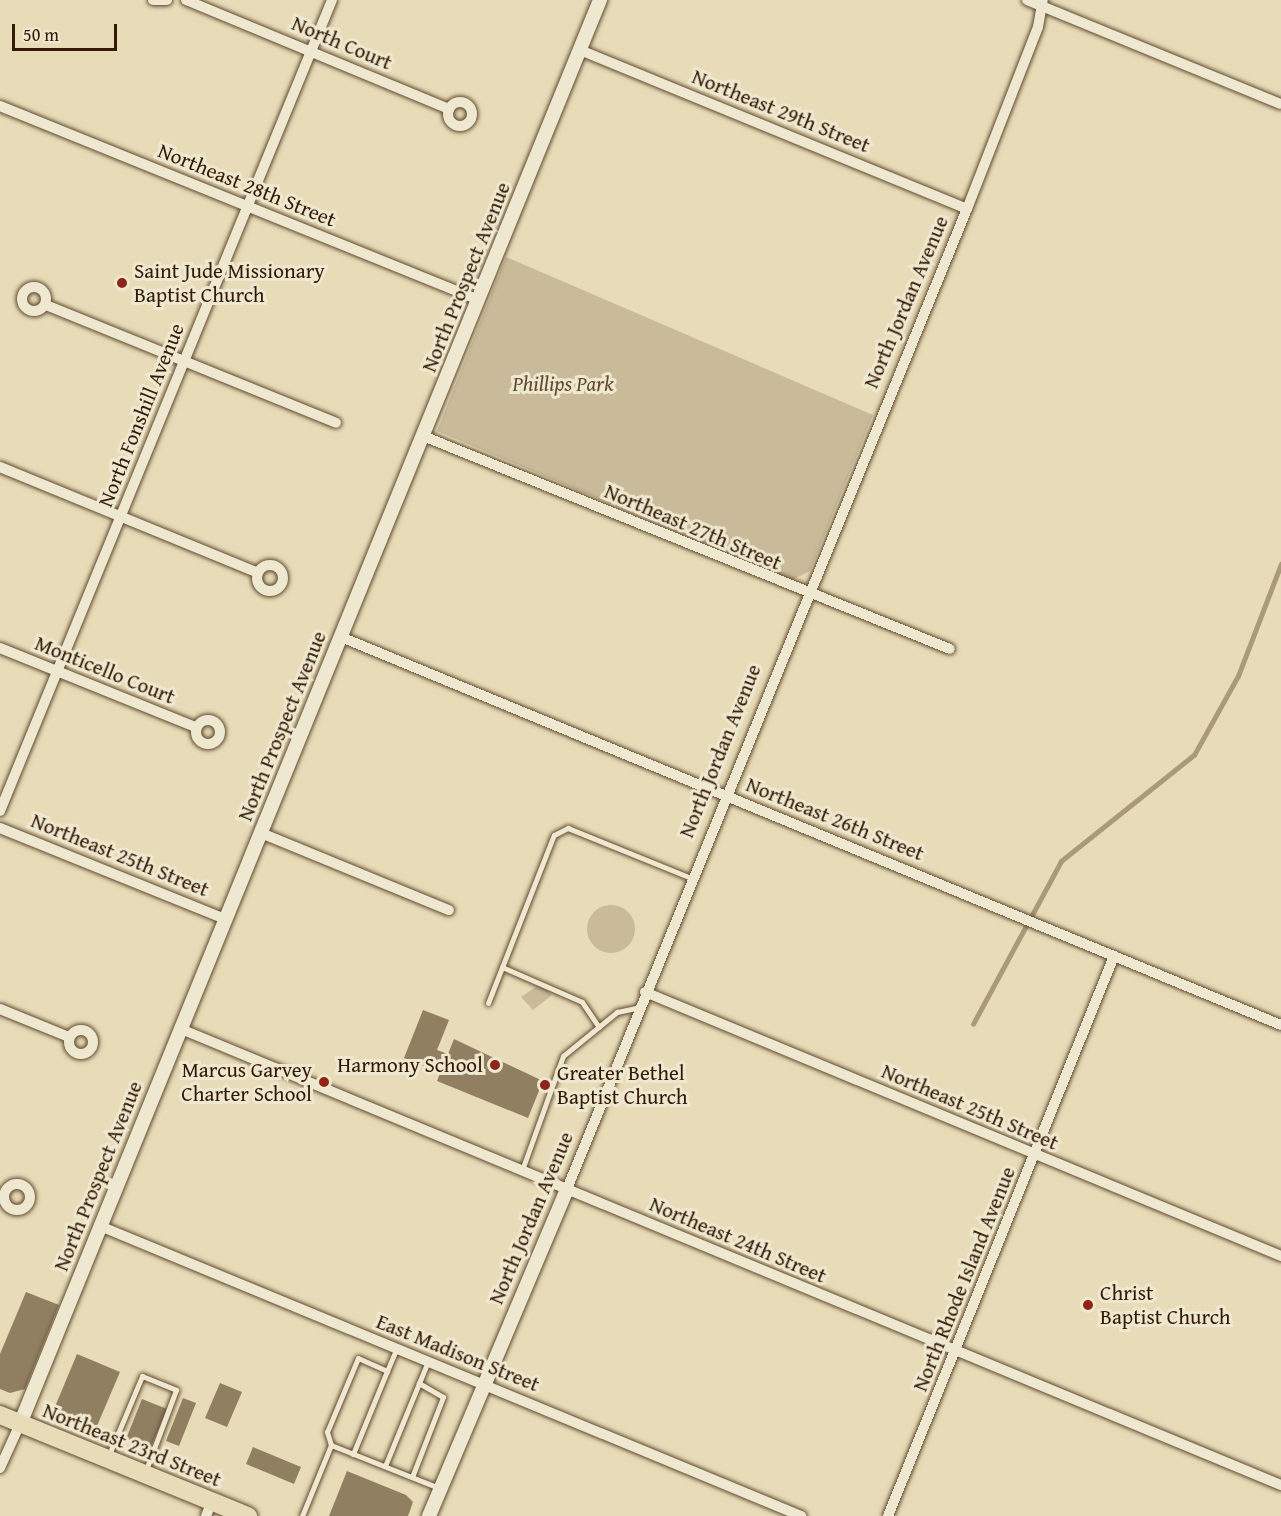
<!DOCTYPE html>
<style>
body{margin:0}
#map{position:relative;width:1281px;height:1516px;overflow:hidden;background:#e7dcb7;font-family:"Gentium Book Plus",serif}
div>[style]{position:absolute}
.green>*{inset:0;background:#c9bb99}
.round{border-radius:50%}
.stream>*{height:4.5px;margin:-2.25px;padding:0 2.25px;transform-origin:2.25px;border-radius:2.25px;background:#aa9a7a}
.building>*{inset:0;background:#917f61}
.roads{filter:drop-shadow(0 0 2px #614a31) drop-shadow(0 0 2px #614a31)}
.service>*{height:5px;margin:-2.5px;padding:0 2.5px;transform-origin:2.5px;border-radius:2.5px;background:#efe8d0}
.minor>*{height:10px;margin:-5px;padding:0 5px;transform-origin:5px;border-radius:5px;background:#efe8d0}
.minor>.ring{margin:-5px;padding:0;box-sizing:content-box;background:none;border:10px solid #efe8d0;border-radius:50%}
.tertiary>*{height:14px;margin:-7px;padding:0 7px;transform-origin:7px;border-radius:7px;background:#efe8d0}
.primary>*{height:18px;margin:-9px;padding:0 9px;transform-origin:9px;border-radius:9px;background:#e7dcb7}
.dots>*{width:16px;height:16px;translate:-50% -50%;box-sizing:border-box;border:3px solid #efe8d0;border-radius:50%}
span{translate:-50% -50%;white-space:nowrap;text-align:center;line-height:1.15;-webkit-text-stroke:6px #efe8d0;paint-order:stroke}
.street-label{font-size:21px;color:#341a04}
.poi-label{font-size:21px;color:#341a04}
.left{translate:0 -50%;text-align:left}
.right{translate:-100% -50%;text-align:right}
.park-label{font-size:21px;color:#614a31;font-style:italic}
.scale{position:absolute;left:12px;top:24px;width:105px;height:27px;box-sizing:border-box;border:3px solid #341a04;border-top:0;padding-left:8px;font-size:18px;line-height:21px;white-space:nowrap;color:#341a04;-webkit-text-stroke:4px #efe8d0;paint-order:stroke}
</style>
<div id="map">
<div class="green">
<i style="clip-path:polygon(506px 257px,873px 415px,810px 571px,792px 580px,437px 431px)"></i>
<i class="round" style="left:587px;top:905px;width:48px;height:48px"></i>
<i style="clip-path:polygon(541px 983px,552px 995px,533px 1010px,521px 997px)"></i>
</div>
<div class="stream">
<i style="left:973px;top:1024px;width:185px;rotate:-61.6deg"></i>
<i style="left:1061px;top:861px;width:170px;rotate:-38.6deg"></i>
<i style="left:1194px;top:755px;width:90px;rotate:-60.9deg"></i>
<i style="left:1238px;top:676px;width:120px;rotate:-69deg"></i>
</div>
<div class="building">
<i style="clip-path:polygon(423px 1010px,449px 1020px,437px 1050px,448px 1054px,454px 1039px,543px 1081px,528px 1118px,437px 1081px,443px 1065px,432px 1061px,429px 1068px,404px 1058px)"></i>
<i style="clip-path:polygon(26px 1292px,59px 1305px,25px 1389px,10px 1393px,0 1389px,0 1354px)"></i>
<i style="clip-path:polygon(77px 1354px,120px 1372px,97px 1426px,54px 1409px)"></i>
<i style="clip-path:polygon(220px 1383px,242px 1392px,227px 1427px,205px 1418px)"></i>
<i style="clip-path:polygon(183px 1398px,196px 1403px,179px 1446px,166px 1441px)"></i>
<i style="clip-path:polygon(142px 1399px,167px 1409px,150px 1449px,126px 1439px)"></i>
<i style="clip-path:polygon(253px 1447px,301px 1467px,294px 1484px,246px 1464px)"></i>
<i style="clip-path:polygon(347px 1471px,406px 1495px,413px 1502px,408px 1516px,329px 1516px)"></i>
</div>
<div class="roads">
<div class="service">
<i style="left:502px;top:967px;width:87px;rotate:23.6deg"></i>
<i style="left:582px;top:1002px;width:30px;rotate:56deg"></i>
<i style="left:488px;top:1003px;width:180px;rotate:-68.6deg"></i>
<i style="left:554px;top:835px;width:16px;rotate:-27deg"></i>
<i style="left:568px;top:828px;width:133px;rotate:22.1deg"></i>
<i style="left:522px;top:1170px;width:121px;rotate:-70.2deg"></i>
<i style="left:563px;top:1056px;width:70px;rotate:-39.2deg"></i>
<i style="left:617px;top:1012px;width:24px;rotate:-12deg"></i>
<i style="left:387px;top:1371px;width:25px;rotate:-67deg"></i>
<i style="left:331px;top:1445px;width:14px;rotate:-107deg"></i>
<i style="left:327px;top:1432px;width:80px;rotate:-67.3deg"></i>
<i style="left:358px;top:1358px;width:32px;rotate:24deg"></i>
<i style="left:387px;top:1371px;width:90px;rotate:112.3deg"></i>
<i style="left:108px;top:1457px;width:88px;rotate:-67.2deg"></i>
<i style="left:142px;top:1376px;width:37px;rotate:22deg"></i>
<i style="left:176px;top:1390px;width:85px;rotate:110.6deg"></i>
<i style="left:385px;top:1466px;width:113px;rotate:-67.7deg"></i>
<i style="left:412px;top:1477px;width:86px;rotate:-68.8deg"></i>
<i style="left:443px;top:1397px;width:28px;rotate:-150deg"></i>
<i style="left:302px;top:1516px;width:77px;rotate:-67.8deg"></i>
<i style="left:331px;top:1445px;width:116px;rotate:21.7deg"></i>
</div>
<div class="minor">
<i style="left:153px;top:0;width:14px"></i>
<i style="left:186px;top:0;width:285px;rotate:22.5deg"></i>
<i style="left:1027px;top:0;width:274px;rotate:22.3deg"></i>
<i style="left:580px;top:50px;width:418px;rotate:22.3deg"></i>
<i class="ring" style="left:448px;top:102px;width:14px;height:14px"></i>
<i style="left:0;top:106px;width:517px;rotate:22.05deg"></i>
<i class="ring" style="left:22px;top:287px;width:14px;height:14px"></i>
<i style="left:46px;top:305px;width:313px;rotate:22.1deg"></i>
<i style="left:423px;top:436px;width:568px;rotate:22.01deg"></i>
<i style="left:0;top:467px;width:279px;rotate:22.3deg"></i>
<i class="ring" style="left:257px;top:565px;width:16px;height:16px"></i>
<i style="left:341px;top:637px;width:1017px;rotate:22.43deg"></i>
<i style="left:0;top:648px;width:211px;rotate:22deg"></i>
<i class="ring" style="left:196px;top:720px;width:14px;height:14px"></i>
<i style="left:0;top:811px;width:876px;rotate:-67.74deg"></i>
<i style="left:0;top:828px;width:243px;rotate:22deg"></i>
<i style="left:261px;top:833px;width:203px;rotate:22.3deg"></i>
<i style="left:645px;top:992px;width:689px;rotate:22.54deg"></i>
<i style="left:0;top:1009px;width:74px;rotate:22.1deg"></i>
<i style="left:181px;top:1029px;width:1191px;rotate:22.52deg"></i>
<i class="ring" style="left:69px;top:1030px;width:14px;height:14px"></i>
<i class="ring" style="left:4px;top:1184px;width:16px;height:16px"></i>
<i style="left:567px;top:1189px;width:1058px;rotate:-67.8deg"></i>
<i style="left:967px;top:209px;width:195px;rotate:-68.7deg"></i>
<i style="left:1038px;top:27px;width:27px;rotate:-80deg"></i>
<i style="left:100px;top:1226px;width:759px;rotate:22.47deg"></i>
<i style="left:0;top:1468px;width:48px;rotate:-65.6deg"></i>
<i style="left:206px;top:1516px;width:16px;rotate:-68deg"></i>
<i style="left:888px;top:1516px;width:604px;rotate:-68.02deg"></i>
</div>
<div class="tertiary">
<i style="left:20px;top:1424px;width:1538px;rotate:-67.84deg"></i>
<i style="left:429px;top:1516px;width:355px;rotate:-67.1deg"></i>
</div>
<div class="primary">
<i style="left:0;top:1415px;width:268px;rotate:22.2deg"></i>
</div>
</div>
<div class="dots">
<i style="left:122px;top:283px;background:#8f2418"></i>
<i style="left:495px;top:1065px;background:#8f2418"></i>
<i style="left:324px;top:1082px;background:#8f2418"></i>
<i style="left:545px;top:1085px;background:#8f2418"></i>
<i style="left:1088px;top:1305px;background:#8f2418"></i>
</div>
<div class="street-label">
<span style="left:342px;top:43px;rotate:23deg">North Court</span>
<span style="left:781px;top:111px;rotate:22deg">Northeast 29th Street</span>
<span style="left:247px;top:185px;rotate:22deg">Northeast 28th Street</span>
<span style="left:466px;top:277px;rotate:-68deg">North Prospect Avenue</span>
<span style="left:906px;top:302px;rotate:-67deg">North Jordan Avenue</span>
<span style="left:141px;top:415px;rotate:-68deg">North Fonshill Avenue</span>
<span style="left:693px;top:527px;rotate:23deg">Northeast 27th Street</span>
<span style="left:105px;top:670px;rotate:22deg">Monticello Court</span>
<span style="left:282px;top:726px;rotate:-68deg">North Prospect Avenue</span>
<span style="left:720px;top:751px;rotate:-68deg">North Jordan Avenue</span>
<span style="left:835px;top:819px;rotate:22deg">Northeast 26th Street</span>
<span style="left:120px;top:855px;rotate:22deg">Northeast 25th Street</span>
<span style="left:970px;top:1107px;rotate:23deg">Northeast 25th Street</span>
<span style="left:98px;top:1176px;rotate:-68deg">North Prospect Avenue</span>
<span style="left:531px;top:1218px;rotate:-67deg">North Jordan Avenue</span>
<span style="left:738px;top:1240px;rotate:23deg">Northeast 24th Street</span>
<span style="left:964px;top:1279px;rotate:-68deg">North Rhode Island Avenue</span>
<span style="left:458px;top:1353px;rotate:22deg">East Madison Street</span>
<span style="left:132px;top:1445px;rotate:22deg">Northeast 23rd Street</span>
</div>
<div class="poi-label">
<span class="left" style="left:134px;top:283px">Saint Jude Missionary<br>Baptist Church</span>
<span class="right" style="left:483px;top:1065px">Harmony School</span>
<span class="right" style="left:312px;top:1082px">Marcus Garvey<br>Charter School</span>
<span class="left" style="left:557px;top:1085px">Greater Bethel<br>Baptist Church</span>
<span class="left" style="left:1100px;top:1305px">Christ<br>Baptist Church</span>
</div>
<div class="park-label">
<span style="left:563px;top:384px">Phillips Park</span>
</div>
<div class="scale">50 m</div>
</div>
